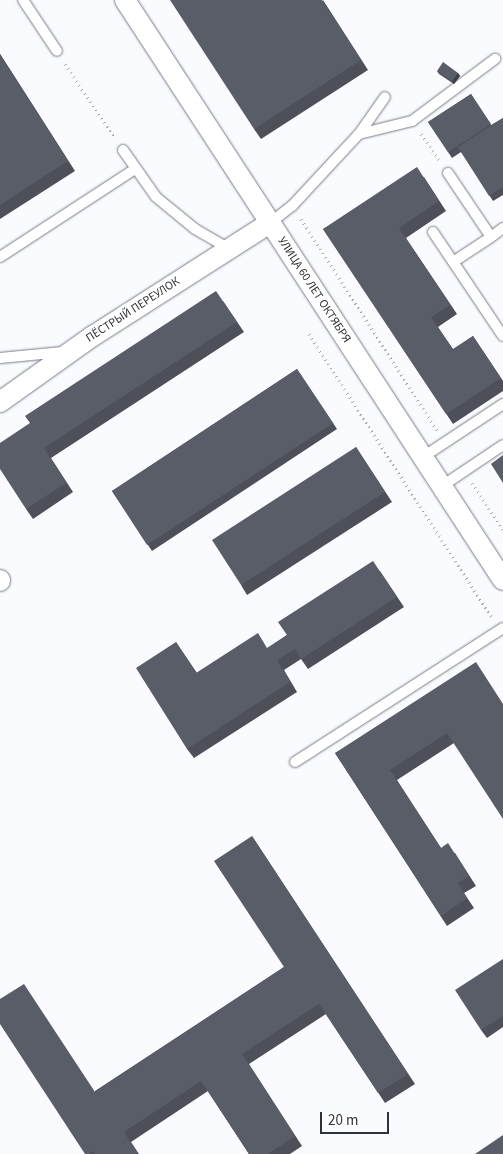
<!DOCTYPE html>
<meta charset="utf-8">
<style>
body{margin:0}
#map{position:relative;width:503px;height:1154px;overflow:hidden;background:#fafbfe;font-family:"Source Sans 3",sans-serif}
div>[style]{position:absolute}
.path>*{height:3px;margin-top:-1.5px;transform-origin:0;background:repeating-linear-gradient(90deg,#a6a7ab 0 1px,transparent 0 5px)}
.roads{filter:drop-shadow(0 0 1px #787c87) drop-shadow(0 0 1px #787c87)}
.service>*{height:10px;margin:-5px;padding:0 5px;transform-origin:5px;border-radius:5px;background:#fff}
.minor>*{height:20px;margin:-10px;padding:0 10px;transform-origin:10px;border-radius:10px;background:#fff}
.wall>*{inset:0;background:#4d5059}
.shaded-wall>*{inset:0;background:#3e4149}
.building>*{inset:0;background:#595d68}
span{translate:-50% -50%;white-space:nowrap;text-align:center;line-height:1.15;-webkit-text-stroke:5px #fff;paint-order:stroke}
.street-label{font-size:12px;color:#303237}
.scale{position:absolute;left:320px;top:1112px;width:69px;height:22px;box-sizing:border-box;border:2px solid #303237;border-top:0;padding-left:6px;font-size:15px;line-height:18px;white-space:nowrap;color:#303237;-webkit-text-stroke:4px #fff;paint-order:stroke}
</style>
<div id="map">
<div class="path">
<i style="left:65px;top:64px;width:89px;rotate:56deg"></i>
<i style="left:421px;top:134px;width:33px;rotate:55deg"></i>
<i style="left:301px;top:219px;width:251px;rotate:57.2deg"></i>
<i style="left:309px;top:334px;width:336px;rotate:57.2deg"></i>
<i style="left:472px;top:483px;width:56px;rotate:56.6deg"></i>
</div>
<div class="roads">
<div class="service">
<i style="left:23px;top:0;width:61px;rotate:56.3deg"></i>
<i style="left:359px;top:134px;width:45px;rotate:-54.9deg"></i>
<i style="left:123px;top:150px;width:57px;rotate:54.9deg"></i>
<i style="left:156px;top:197px;width:50px;rotate:39.4deg"></i>
<i style="left:195px;top:229px;width:39px;rotate:30deg"></i>
<i style="left:448px;top:173px;width:77px;rotate:56.1deg"></i>
<i style="left:491px;top:237px;width:45px;rotate:146.7deg"></i>
<i style="left:270px;top:223px;width:28px;rotate:-38deg"></i>
<i style="left:292px;top:206px;width:98px;rotate:-47.1deg"></i>
<i style="left:359px;top:134px;width:55px;rotate:-13.8deg"></i>
<i style="left:412px;top:121px;width:104px;rotate:-36.8deg"></i>
<i style="left:433px;top:232px;width:125px;rotate:56.1deg"></i>
<i style="left:491px;top:237px;width:15px;rotate:-37deg"></i>
<i style="left:0;top:257px;width:161px;rotate:-33.1deg"></i>
<i style="left:0;top:358px;width:63px;rotate:-5.4deg"></i>
<i style="left:423px;top:457px;width:96px;rotate:-33.5deg"></i>
<i style="left:442px;top:486px;width:73px;rotate:-33.9deg"></i>
<i style="left:295px;top:762px;width:247px;rotate:-32.8deg"></i>
</div>
<div class="minor">
<i style="left:125px;top:0;width:692px;rotate:56.91deg"></i>
<i style="left:0;top:402px;width:114px;rotate:-35.4deg"></i>
<i style="left:93px;top:336px;width:210px;rotate:-32.6deg"></i>
<i style="left:0;top:580px;width:1px;rotate:90deg"></i>
</div>
</div>
<div class="wall">
<i style="clip-path:polygon(323px 0,368px 70px,261px 139px,254px 129px)"></i>
<i style="clip-path:polygon(0 54px,75px 171px,0 219px)"></i>
<i style="clip-path:polygon(437px 71px,458px 73px,460px 76px,454px 84px,439px 74px)"></i>
<i style="clip-path:polygon(471px 94px,491px 125px,503px 118px,503px 195px,493px 201px,461px 152px,452px 158px,428px 122px)"></i>
<i style="clip-path:polygon(424px 177px,446px 211px,406px 238px,457px 314px,438px 327px,453px 349px,473px 336px,503px 381px,503px 391px,453px 424px,323px 229px)"></i>
<i style="clip-path:polygon(223px 301px,244px 332px,51px 458px,73px 492px,33px 519px,26px 509px,30px 423px)"></i>
<i style="clip-path:polygon(297px 369px,337px 429px,152px 551px,112px 491px)"></i>
<i style="clip-path:polygon(356px 447px,392px 502px,247px 595px,241px 585px)"></i>
<i style="clip-path:polygon(380px 571px,404px 607px,308px 669px,301px 659px,284px 670px,297px 692px,194px 758px,187px 749px,176px 642px,197px 673px,268px 648px)"></i>
<i style="clip-path:polygon(482px 672px,454px 743px,397px 780px,441px 848px,455px 853px,476px 886px,464px 893px,474px 908px,447px 926px,335px 753px)"></i>
<i style="clip-path:polygon(252px 836px,415px 1084px,385px 1103px,326px 1014px,249px 1064px,302px 1146px,290px 1154px,249px 1154px,208px 1091px,131px 1142px,139px 1154px,85px 1154px,95px 1091px,284px 967px)"></i>
<i style="clip-path:polygon(503px 959px,503px 1027px,487px 1038px,481px 1030px)"></i>
</div>
<div class="shaded-wall">
<i style="clip-path:polygon(0 54px,75px 171px,0 55px)"></i>
<i style="clip-path:polygon(458px 73px,460px 76px,454px 84px,452px 81px)"></i>
</div>
<div class="building">
<i style="clip-path:polygon(170px 0,322px 0,361px 60px,254px 129px)"></i>
<i style="clip-path:polygon(0 55px,68px 161px,0 205px)"></i>
<i style="clip-path:polygon(443px 62px,458px 73px,452px 81px,437px 71px)"></i>
<i style="clip-path:polygon(471px 94px,491px 124px,448px 152px,428px 122px)"></i>
<i style="clip-path:polygon(503px 118px,503px 187px,489px 196px,458px 147px)"></i>
<i style="clip-path:polygon(417px 167px,439px 201px,399px 228px,450px 305px,431px 317px,453px 350px,473px 336px,501px 378px,446px 414px,323px 229px)"></i>
<i style="clip-path:polygon(216px 291px,237px 322px,44px 448px,66px 483px,26px 509px,0 469px,0 443px,30px 423px,25px 416px)"></i>
<i style="clip-path:polygon(297px 369px,333px 423px,147px 545px,112px 491px)"></i>
<i style="clip-path:polygon(356px 447px,385px 492px,241px 585px,212px 540px)"></i>
<i style="clip-path:polygon(503px 455px,503px 483px,491px 464px)"></i>
<i style="clip-path:polygon(373px 561px,397px 597px,301px 659px,295px 649px,277px 660px,290px 682px,187px 749px,136px 668px,176px 642px,196px 673px,258px 633px,267px 648px,287px 635px,278px 622px)"></i>
<i style="clip-path:polygon(476px 662px,503px 704px,503px 819px,447px 733px,390px 770px,441px 848px,448px 843px,469px 876px,458px 883px,467px 898px,441px 916px,335px 753px)"></i>
<i style="clip-path:polygon(252px 836px,408px 1074px,378px 1093px,319px 1004px,242px 1054px,295px 1136px,268px 1154px,249px 1154px,201px 1081px,124px 1132px,138px 1154px,95px 1154px,93px 1151px,89px 1154px,85px 1154px,0 1024px,0 999px,24px 984px,95px 1092px,284px 967px,214px 861px)"></i>
<i style="clip-path:polygon(503px 959px,503px 1016px,481px 1030px,455px 990px)"></i>
<i style="clip-path:polygon(503px 1135px,503px 1154px,475px 1154px)"></i>
</div>
<div class="street-label">
<span style="left:314px;top:290px;rotate:57deg">УЛИЦА 60 ЛЕТ ОКТЯБРЯ</span>
<span style="left:133px;top:310px;rotate:-33deg">ПЁСТРЫЙ ПЕРЕУЛОК</span>
</div>
<div class="scale">20 m</div>
</div>
